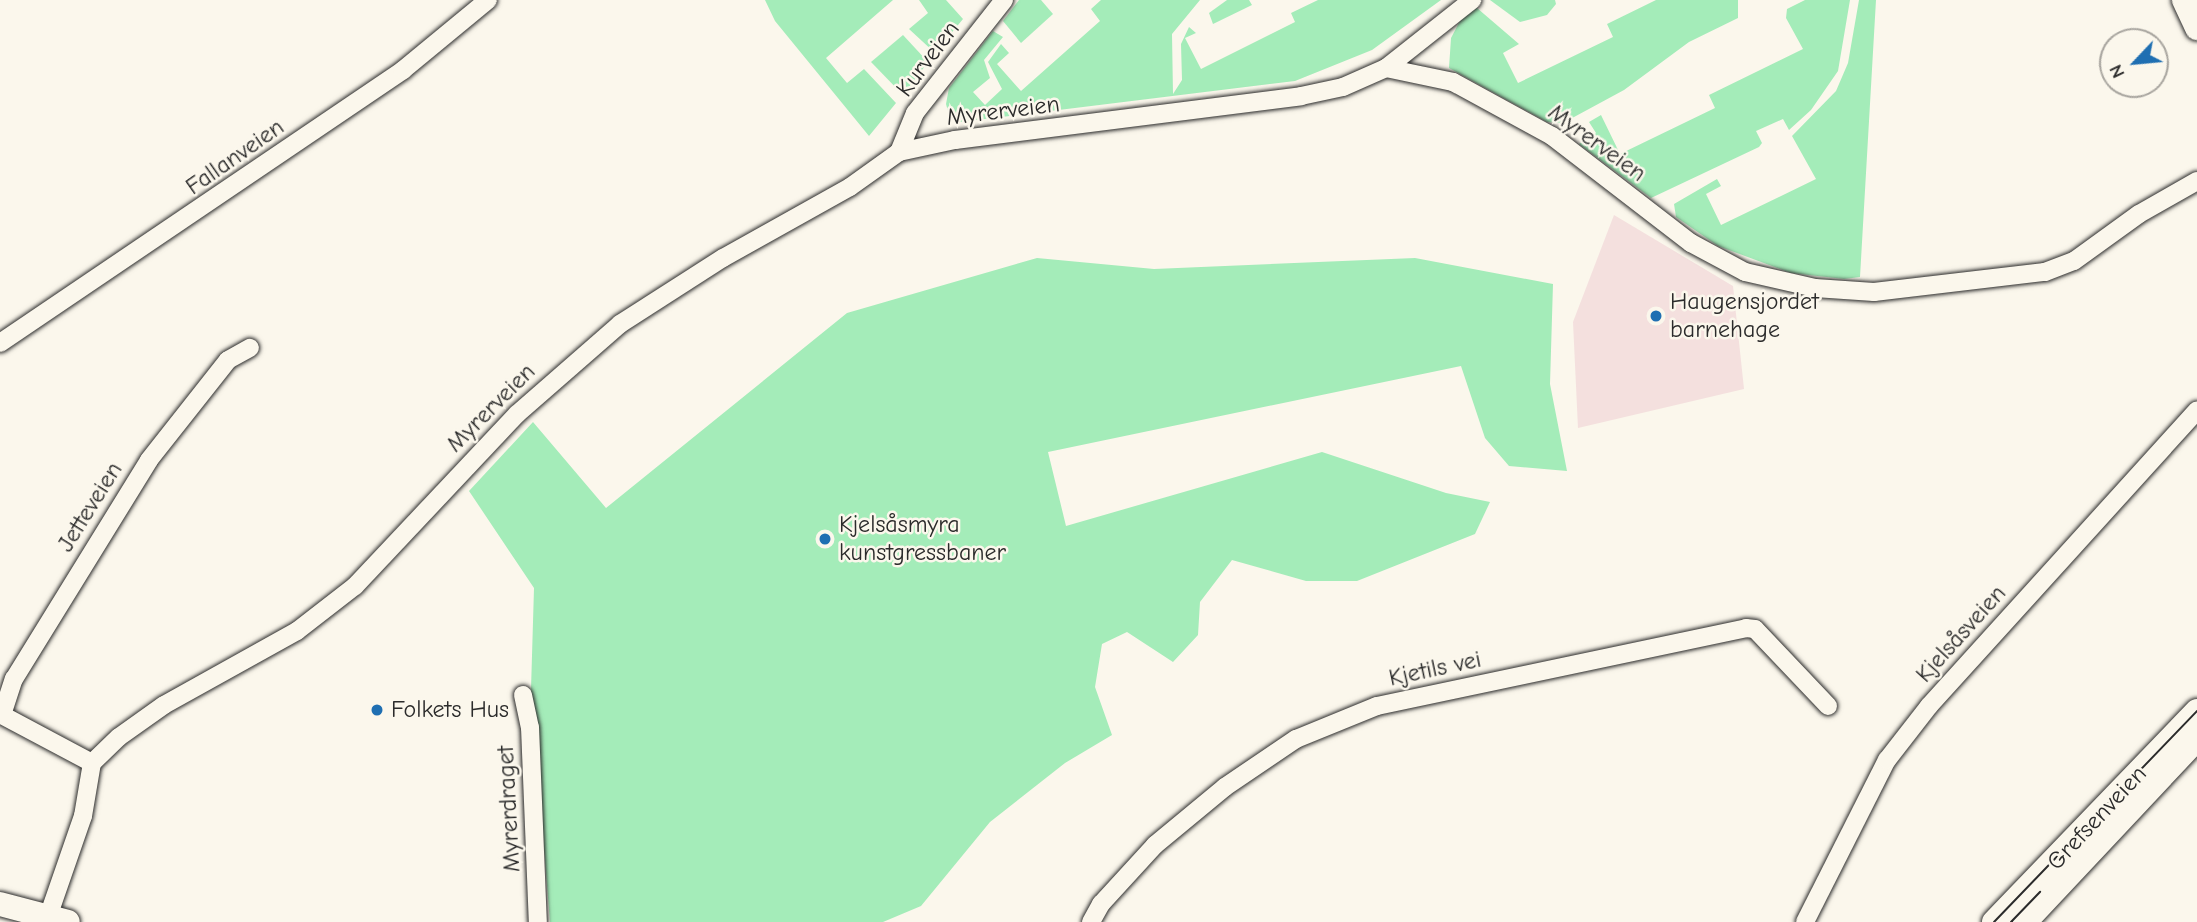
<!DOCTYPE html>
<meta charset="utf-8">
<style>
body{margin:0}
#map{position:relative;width:2197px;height:922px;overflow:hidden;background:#fbf7ec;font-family:"Comic Neue",sans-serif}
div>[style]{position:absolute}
.built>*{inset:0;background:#f4e0de}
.green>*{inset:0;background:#a4ecb9}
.roads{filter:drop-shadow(0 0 2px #2b2b2b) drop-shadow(0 0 2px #2b2b2b)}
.street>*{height:18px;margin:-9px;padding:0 9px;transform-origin:9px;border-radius:9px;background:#fbf7ec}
.secondary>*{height:24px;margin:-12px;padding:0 12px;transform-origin:12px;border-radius:12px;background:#fbf7ec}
.tram>*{height:2px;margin:-1px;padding:0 1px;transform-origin:1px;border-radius:1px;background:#2b2b2b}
.dots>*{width:19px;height:19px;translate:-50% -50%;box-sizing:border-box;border:4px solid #fbf7ec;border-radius:50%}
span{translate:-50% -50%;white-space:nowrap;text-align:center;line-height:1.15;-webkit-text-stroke:5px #fbf7ec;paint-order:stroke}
.street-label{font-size:24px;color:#2b2b2b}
.poi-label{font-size:24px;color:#2b2b2b}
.left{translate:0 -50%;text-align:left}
.north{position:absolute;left:2099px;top:28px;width:70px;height:70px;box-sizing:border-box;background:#fbf7ec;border:2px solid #a8a59f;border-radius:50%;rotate:244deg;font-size:19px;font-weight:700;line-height:28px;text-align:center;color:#2b2b2b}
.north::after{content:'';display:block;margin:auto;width:24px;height:32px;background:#1f6fb2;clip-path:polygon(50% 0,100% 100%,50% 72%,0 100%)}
</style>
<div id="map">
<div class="built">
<i style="clip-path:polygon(1614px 215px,1733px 286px,1744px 389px,1578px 428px,1573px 322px)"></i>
</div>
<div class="green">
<i style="clip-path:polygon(765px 0,893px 0,826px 58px,847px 83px,864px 69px,896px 103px,869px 136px,775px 21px)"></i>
<i style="clip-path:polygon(919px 0,946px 0,963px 19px,935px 53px,909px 29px,928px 13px)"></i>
<i style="clip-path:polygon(1019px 0,1041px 0,1053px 14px,1021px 43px,1003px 21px)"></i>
<i style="clip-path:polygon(1101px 0,1200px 0,1172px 34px,1173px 94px,1182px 80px,1181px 44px,1189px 27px,1196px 33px,1185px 38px,1201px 69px,1295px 22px,1291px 13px,1318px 0,1441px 0,1372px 50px,1295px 81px,960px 122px,950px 119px,946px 104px,949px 88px,993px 31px,1003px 37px,984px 60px,990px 78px,973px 92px,985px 105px,1002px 89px,988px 62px,1001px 44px,1009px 53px,997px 64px,1021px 91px,1100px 21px,1091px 9px)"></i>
<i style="clip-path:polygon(1227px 0,1249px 0,1252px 5px,1213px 24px,1209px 13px)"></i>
<i style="clip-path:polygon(1490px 0,1555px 0,1556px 4px,1547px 15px,1520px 22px)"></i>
<i style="clip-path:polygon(1656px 0,1738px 0,1738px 18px,1689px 42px,1624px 90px,1563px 123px,1547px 122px,1449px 68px,1451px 38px,1462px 17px,1477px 8px,1519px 44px,1503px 53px,1518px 83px,1613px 37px,1607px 24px)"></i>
<i style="clip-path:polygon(1805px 0,1850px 0,1838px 71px,1811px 110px,1789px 130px,1783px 119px,1756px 131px,1762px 143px,1759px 147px,1651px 198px,1579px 144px,1596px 133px,1589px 122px,1601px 115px,1620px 154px,1715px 108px,1709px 95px,1803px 49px,1786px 18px,1787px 9px)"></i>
<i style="clip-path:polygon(1859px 0,1876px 0,1860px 277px,1844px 279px,1791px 273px,1718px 246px,1676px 217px,1674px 204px,1717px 179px,1721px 186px,1706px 194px,1721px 225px,1816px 179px,1792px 136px,1836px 91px,1848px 63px)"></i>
<i style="clip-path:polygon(903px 35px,928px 62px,903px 95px,871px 62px)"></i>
<i style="clip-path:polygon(1037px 258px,1154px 269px,1415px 258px,1553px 284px,1550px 384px,1567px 471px,1509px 466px,1485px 438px,1461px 366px,1048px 452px,1066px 526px,1322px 452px,1446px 493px,1490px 502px,1475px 534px,1357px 581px,1306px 581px,1232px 560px,1200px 602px,1198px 635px,1173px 662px,1127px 632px,1102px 644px,1095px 687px,1112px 735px,1065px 763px,990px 822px,921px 906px,883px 922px,550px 922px,531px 689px,534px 588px,469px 491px,533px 422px,606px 508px,847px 313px)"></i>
</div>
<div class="roads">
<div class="street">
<i style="left:1386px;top:68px;width:110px;rotate:-38.3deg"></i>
<i style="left:899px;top:152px;width:42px;rotate:-67.7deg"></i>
<i style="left:915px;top:113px;width:144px;rotate:-51.8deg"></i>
<i style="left:0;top:343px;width:487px;rotate:-34.1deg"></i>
<i style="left:403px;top:70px;width:110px;rotate:-39.5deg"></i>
<i style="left:523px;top:695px;width:33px;rotate:78deg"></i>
<i style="left:530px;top:727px;width:195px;rotate:87.7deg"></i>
<i style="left:0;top:714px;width:104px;rotate:28deg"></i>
<i style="left:2px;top:715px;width:38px;rotate:-72deg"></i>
<i style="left:14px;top:679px;width:257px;rotate:-58.3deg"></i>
<i style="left:149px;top:460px;width:127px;rotate:-51.7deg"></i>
<i style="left:228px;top:360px;width:25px;rotate:-29deg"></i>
<i style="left:49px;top:914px;width:104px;rotate:-70.9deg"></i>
<i style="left:83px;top:816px;width:54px;rotate:-80.4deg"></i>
<i style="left:92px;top:763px;width:37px;rotate:-44deg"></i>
<i style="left:119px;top:737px;width:55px;rotate:-35.4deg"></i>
<i style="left:164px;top:705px;width:152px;rotate:-29.1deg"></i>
<i style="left:297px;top:631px;width:73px;rotate:-37.8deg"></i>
<i style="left:355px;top:586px;width:236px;rotate:-46.7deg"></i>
<i style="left:517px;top:414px;width:137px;rotate:-41.1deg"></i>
<i style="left:620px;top:324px;width:122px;rotate:-32.7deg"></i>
<i style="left:723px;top:258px;width:145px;rotate:-29.2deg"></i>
<i style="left:850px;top:187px;width:60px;rotate:-35.5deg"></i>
<i style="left:899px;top:152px;width:57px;rotate:-12.1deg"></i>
<i style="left:955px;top:140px;width:349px;rotate:-7.2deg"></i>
<i style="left:1301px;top:96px;width:43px;rotate:-12.1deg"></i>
<i style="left:1343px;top:87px;width:47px;rotate:-23.8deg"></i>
<i style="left:1386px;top:68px;width:68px;rotate:11.8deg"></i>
<i style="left:1453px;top:82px;width:113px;rotate:28.6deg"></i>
<i style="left:1552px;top:136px;width:175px;rotate:37.6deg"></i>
<i style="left:1691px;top:243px;width:61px;rotate:28.2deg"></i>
<i style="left:1745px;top:272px;width:72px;rotate:12.9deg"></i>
<i style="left:1815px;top:288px;width:59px;rotate:3.9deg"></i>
<i style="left:1874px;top:292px;width:172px;rotate:-6.7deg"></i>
<i style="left:2045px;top:272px;width:31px;rotate:-21deg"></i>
<i style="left:2074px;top:261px;width:80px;rotate:-35.9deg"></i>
<i style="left:2139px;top:214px;width:67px;rotate:-29.6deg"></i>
<i style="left:1091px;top:922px;width:21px;rotate:-61deg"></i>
<i style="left:1101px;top:904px;width:80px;rotate:-47.5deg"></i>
<i style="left:1155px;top:845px;width:91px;rotate:-39.6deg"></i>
<i style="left:1225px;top:787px;width:86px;rotate:-34.1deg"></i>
<i style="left:1296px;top:739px;width:87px;rotate:-22.2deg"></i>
<i style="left:1377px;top:706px;width:377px;rotate:-11.9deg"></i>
<i style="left:1746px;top:628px;width:9px;rotate:6deg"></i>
<i style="left:1755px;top:629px;width:106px;rotate:46.5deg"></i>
<i style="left:1805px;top:922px;width:182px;rotate:-63.2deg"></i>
<i style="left:1887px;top:760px;width:68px;rotate:-52.1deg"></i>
<i style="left:1929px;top:706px;width:399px;rotate:-47.8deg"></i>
</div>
<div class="secondary">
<i style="left:2184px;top:0;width:31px;rotate:65deg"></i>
<i style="left:0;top:904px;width:70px;rotate:14.8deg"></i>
<i style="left:1994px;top:922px;width:293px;rotate:-46.1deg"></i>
<i style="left:2025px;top:922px;width:251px;rotate:-46.8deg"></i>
</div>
</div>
<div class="tram">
<i style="left:1994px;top:922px;width:293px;rotate:-46.1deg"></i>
<i style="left:2011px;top:922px;width:42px;rotate:-46deg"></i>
</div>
<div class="dots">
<i style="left:1656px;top:316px;background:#1f6fb2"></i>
<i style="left:825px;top:539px;background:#1f6fb2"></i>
<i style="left:377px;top:710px;background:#1f6fb2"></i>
</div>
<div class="street-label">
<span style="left:928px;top:59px;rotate:-53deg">Kurveien</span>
<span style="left:1003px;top:111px;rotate:-7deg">Myrerveien</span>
<span style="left:1597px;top:143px;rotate:36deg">Myrerveien</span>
<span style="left:235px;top:157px;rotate:-35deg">Fallanveien</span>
<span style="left:491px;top:408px;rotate:-45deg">Myrerveien</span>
<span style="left:90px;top:507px;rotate:-58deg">Jetteveien</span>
<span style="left:1961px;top:634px;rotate:-48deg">Kjelsåsveien</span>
<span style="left:1435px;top:669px;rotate:-12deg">Kjetils vei</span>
<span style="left:509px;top:809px;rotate:-93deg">Myrerdraget</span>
<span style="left:2097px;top:818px;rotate:-47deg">Grefsenveien</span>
</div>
<div class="poi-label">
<span class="left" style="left:1670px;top:316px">Haugensjordet<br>barnehage</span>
<span class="left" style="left:839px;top:539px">Kjelsåsmyra<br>kunstgressbaner</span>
<span class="left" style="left:391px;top:710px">Folkets Hus</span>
</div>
<div class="north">N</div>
</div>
